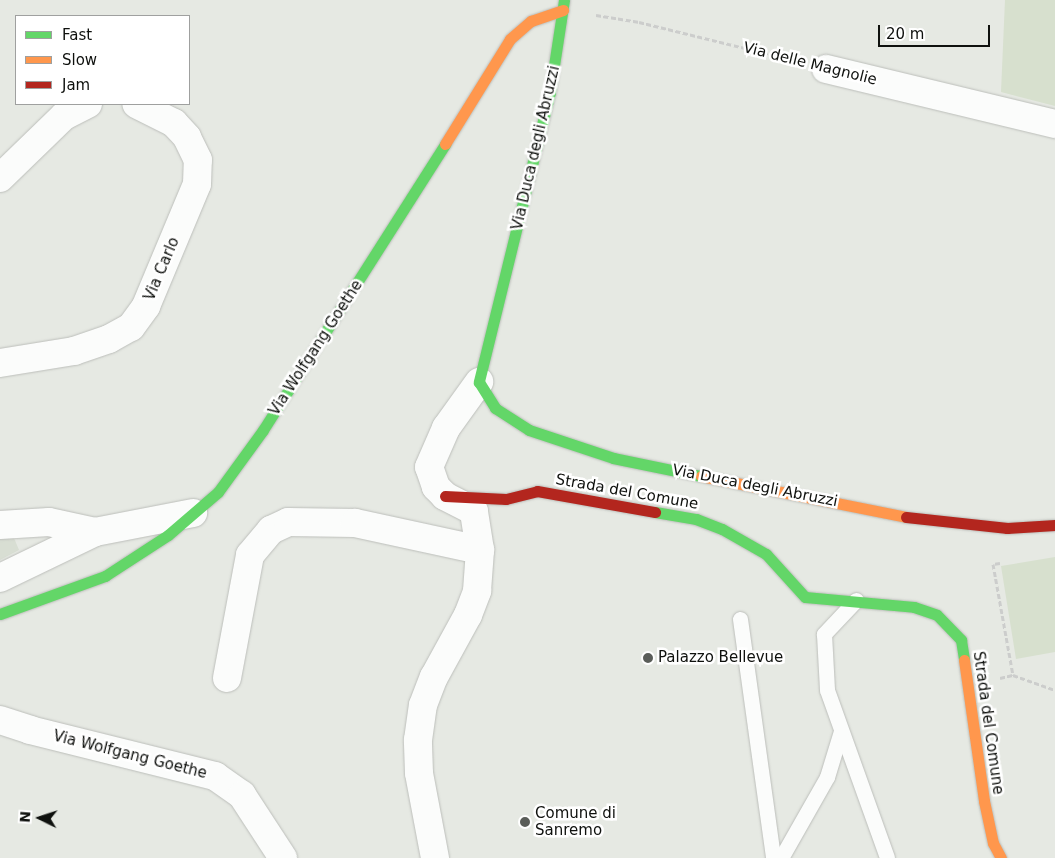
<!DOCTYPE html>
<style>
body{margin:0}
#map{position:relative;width:1055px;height:858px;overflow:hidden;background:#e6e9e3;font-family:"DejaVu Sans",sans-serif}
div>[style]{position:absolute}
.built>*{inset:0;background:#d8ded3}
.green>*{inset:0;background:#d7e0ce}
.path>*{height:3px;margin-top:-1.5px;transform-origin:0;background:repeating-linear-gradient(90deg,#cccdcc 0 5px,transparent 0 7.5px)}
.roads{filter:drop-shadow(0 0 1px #bcbeba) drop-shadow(0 0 1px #bcbeba)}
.lane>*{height:15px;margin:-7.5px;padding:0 7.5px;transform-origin:7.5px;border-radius:7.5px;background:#fbfcfb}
.street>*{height:28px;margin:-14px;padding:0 14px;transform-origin:14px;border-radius:14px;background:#fbfcfb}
.fast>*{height:11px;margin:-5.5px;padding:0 5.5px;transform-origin:5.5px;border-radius:5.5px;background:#63d668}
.slow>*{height:11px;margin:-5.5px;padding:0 5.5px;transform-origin:5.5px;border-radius:5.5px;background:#ff974d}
.jam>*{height:11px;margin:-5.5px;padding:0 5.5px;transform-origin:5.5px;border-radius:5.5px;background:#b3261e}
.dots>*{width:14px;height:14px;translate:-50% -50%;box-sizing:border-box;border:2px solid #fff;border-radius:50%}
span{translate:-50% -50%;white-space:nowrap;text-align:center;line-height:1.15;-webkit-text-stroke:5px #fff;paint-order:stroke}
.street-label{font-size:15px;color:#0f110e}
.poi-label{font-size:15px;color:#0f110e}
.left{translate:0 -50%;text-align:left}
.legend{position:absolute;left:15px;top:15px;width:175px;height:90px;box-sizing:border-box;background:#fff;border:1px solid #9fa09f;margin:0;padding:6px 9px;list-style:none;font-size:15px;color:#0f110e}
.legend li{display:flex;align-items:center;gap:10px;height:25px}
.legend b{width:25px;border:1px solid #9fa09f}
.north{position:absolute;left:15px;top:793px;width:50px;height:50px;-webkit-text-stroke:4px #fff;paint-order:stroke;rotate:274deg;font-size:14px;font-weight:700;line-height:20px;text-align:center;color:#0f110e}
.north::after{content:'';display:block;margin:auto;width:18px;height:22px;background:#0f110e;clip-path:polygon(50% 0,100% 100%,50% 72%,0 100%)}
.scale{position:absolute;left:878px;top:25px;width:112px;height:22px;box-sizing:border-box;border:2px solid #0f110e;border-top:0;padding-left:6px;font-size:15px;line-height:18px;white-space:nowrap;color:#0f110e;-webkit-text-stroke:4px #fff;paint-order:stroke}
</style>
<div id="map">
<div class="built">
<i style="clip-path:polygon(0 534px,14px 538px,19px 550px,0 560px)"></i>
</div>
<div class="green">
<i style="clip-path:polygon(1005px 0,1055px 0,1055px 106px,1001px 92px)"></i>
<i style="clip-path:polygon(1055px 557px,1055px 652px,1016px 659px,1001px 566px)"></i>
</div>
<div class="path">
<i style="left:596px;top:15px;width:44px;rotate:9.2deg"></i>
<i style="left:639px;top:22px;width:160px;rotate:13.8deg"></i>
<i style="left:1000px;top:563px;width:7px;rotate:172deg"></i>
<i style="left:993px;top:564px;width:113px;rotate:79.8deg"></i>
<i style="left:1000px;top:678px;width:13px;rotate:-13deg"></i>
<i style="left:1013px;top:675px;width:45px;rotate:19.7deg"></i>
</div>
<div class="roads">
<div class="lane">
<i style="left:856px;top:600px;width:47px;rotate:133.3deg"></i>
<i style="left:824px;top:634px;width:56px;rotate:86.9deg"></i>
<i style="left:827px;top:690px;width:178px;rotate:70.3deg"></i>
<i style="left:740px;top:619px;width:241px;rotate:82.1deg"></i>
<i style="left:781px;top:858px;width:93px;rotate:-60.4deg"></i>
<i style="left:827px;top:777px;width:48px;rotate:-73.1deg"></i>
</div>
<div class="street">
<i style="left:826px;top:69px;width:236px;rotate:13.5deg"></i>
<i style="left:0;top:178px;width:89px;rotate:-44.1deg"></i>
<i style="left:64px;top:116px;width:27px;rotate:-27deg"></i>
<i style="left:0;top:363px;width:75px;rotate:-9.2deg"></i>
<i style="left:74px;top:351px;width:37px;rotate:-19deg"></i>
<i style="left:109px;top:339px;width:25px;rotate:-29deg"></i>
<i style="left:131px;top:327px;width:26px;rotate:-54deg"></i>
<i style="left:146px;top:306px;width:132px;rotate:-67.3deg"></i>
<i style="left:197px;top:184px;width:24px;rotate:-88deg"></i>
<i style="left:198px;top:160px;width:25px;rotate:-116deg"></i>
<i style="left:187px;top:137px;width:19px;rotate:-133deg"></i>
<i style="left:174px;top:123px;width:42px;rotate:-153.4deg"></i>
<i style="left:0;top:525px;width:49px;rotate:-3.5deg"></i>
<i style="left:49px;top:522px;width:47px;rotate:12.3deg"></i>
<i style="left:0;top:578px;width:106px;rotate:-25.8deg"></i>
<i style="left:95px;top:532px;width:100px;rotate:-11deg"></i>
<i style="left:227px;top:678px;width:125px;rotate:-79.4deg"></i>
<i style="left:250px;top:555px;width:33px;rotate:-50deg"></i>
<i style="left:271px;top:530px;width:19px;rotate:-25deg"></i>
<i style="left:288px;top:522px;width:67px;rotate:0.9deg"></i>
<i style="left:355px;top:523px;width:128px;rotate:12.2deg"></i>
<i style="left:0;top:720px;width:32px;rotate:18deg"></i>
<i style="left:30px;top:730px;width:191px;rotate:14deg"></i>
<i style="left:215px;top:776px;width:33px;rotate:35deg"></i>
<i style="left:242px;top:795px;width:75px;rotate:56.9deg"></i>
<i style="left:435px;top:858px;width:86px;rotate:-100.7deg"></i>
<i style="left:419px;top:773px;width:33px;rotate:-92deg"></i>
<i style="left:418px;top:740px;width:35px;rotate:-82deg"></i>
<i style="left:423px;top:705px;width:30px;rotate:-69deg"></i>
<i style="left:434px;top:677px;width:71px;rotate:-61.3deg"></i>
<i style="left:468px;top:615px;width:26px;rotate:-69deg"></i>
<i style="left:477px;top:591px;width:41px;rotate:-85.8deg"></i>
<i style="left:480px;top:550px;width:39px;rotate:-99deg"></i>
<i style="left:474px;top:511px;width:33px;rotate:-153deg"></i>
<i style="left:445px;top:496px;width:13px;rotate:-135deg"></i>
<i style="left:436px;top:487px;width:21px;rotate:-109deg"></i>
<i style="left:429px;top:467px;width:43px;rotate:-66.4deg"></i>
<i style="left:446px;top:428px;width:57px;rotate:-54.3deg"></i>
</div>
<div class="fast">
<i style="left:564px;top:0;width:93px;rotate:98.7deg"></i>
<i style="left:550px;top:92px;width:299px;rotate:103.8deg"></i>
<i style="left:479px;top:382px;width:31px;rotate:58deg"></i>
<i style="left:495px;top:408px;width:40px;rotate:32.9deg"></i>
<i style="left:529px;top:430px;width:89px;rotate:18.4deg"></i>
<i style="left:613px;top:458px;width:90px;rotate:11.6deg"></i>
<i style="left:655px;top:512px;width:42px;rotate:9.7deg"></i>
<i style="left:696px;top:519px;width:28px;rotate:21deg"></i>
<i style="left:722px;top:529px;width:51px;rotate:29.6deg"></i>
<i style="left:766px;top:554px;width:58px;rotate:47.8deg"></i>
<i style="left:805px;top:597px;width:109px;rotate:5.2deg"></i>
<i style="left:914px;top:607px;width:24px;rotate:19deg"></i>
<i style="left:937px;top:615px;width:35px;rotate:46deg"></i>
<i style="left:961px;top:640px;width:20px;rotate:81deg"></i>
<i style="left:0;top:614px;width:112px;rotate:-19.9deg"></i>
<i style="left:105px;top:576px;width:75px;rotate:-33.1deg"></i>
<i style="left:168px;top:535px;width:66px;rotate:-40.7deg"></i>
<i style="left:218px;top:492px;width:77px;rotate:-54deg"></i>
<i style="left:263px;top:430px;width:339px;rotate:-57.5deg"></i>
</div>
<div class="slow">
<i style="left:445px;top:144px;width:123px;rotate:-58.2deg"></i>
<i style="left:510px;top:39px;width:28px;rotate:-41deg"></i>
<i style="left:531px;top:21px;width:34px;rotate:-19deg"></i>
<i style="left:701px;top:476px;width:209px;rotate:11.3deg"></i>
<i style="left:964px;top:660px;width:142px;rotate:81.9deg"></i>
<i style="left:984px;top:801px;width:43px;rotate:77.9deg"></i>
<i style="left:993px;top:843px;width:17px;rotate:62deg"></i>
</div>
<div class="jam">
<i style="left:445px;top:496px;width:61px;rotate:2.8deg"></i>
<i style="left:506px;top:499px;width:32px;rotate:-14deg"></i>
<i style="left:537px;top:491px;width:120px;rotate:10.1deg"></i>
<i style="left:906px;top:517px;width:102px;rotate:6.2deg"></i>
<i style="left:1007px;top:528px;width:48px;rotate:-3.6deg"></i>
</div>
</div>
<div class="dots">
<i style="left:648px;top:658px;background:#5a5d59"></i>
<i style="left:525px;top:822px;background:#5a5d59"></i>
</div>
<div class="street-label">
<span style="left:810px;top:64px;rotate:14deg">Via delle Magnolie</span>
<span style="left:536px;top:148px;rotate:-77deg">Via Duca degli Abruzzi</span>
<span style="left:162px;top:269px;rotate:-67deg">Via Carlo</span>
<span style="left:316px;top:348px;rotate:-57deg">Via Wolfgang Goethe</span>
<span style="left:755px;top:486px;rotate:11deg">Via Duca degli Abruzzi</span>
<span style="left:627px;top:492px;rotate:10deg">Strada del Comune</span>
<span style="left:988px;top:723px;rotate:82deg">Strada del Comune</span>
<span style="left:130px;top:755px;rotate:14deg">Via Wolfgang Goethe</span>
</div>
<div class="poi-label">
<span class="left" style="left:658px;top:658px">Palazzo Bellevue</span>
<span class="left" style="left:535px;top:822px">Comune di<br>Sanremo</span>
</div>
<ul class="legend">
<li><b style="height:6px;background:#63d668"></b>Fast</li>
<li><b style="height:6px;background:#ff974d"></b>Slow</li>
<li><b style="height:6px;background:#b3261e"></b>Jam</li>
</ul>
<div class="north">N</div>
<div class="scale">20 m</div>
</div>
